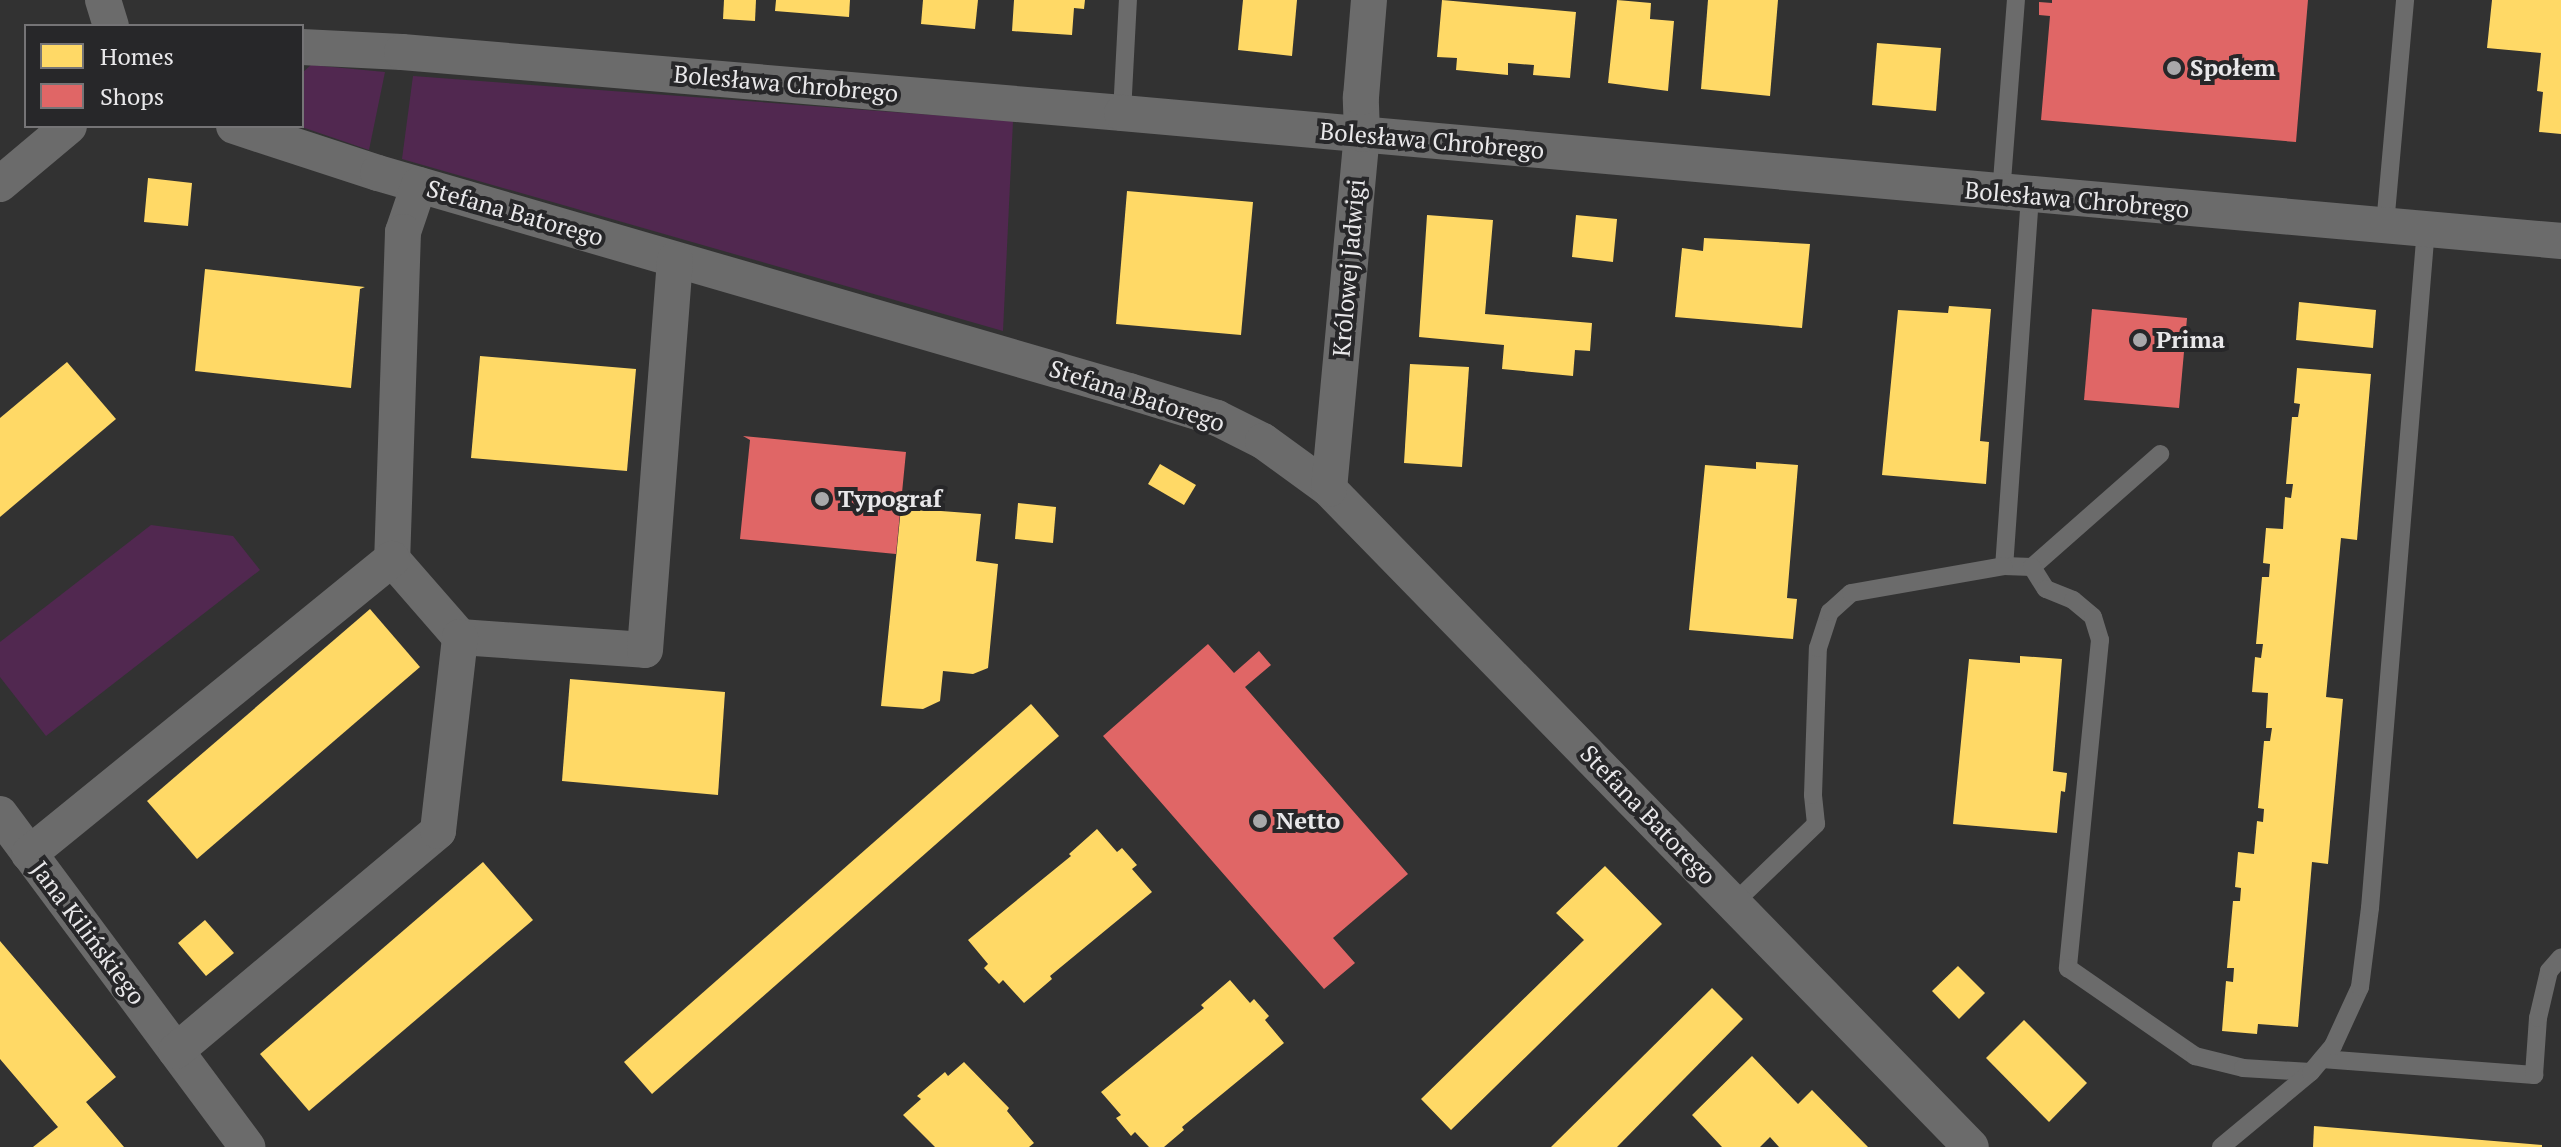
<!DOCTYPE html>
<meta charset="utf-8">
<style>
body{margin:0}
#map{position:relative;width:2561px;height:1147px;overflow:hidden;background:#323232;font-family:"PT Serif",serif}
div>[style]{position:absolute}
.green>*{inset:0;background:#512850}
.homes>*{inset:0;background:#ffd966}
.shops>*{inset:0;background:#e06666}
.lane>*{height:18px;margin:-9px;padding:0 9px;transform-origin:9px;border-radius:9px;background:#6b6b6b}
.street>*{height:36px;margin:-18px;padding:0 18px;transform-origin:18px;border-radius:18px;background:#6b6b6b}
.dots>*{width:22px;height:22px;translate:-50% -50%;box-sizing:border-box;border:4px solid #272729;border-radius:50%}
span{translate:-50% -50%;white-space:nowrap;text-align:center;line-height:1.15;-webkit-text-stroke:8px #272729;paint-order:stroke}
.poi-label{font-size:24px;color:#e9e8ea;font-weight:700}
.left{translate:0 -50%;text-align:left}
.street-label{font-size:24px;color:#e9e8ea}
.legend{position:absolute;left:24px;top:24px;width:280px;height:104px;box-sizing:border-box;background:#272729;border:2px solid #757476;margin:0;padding:10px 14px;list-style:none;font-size:24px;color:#e9e8ea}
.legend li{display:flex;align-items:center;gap:16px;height:40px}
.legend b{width:40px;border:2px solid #757476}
</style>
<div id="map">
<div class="green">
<i style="clip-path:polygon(311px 65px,385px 72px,369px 150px,299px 126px,302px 126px,302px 73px)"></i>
<i style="clip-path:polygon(413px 76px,1013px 121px,1003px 331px,402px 159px)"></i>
<i style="clip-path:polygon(151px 525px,233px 536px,260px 570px,46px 736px,0 677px,0 642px)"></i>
</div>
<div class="homes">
<i style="clip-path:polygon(724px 0,756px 0,755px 21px,723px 19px)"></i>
<i style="clip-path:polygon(776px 0,850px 0,849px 17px,775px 11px)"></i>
<i style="clip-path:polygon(923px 0,978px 0,975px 29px,921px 24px)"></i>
<i style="clip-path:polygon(1014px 0,1085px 0,1084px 9px,1074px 8px,1072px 35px,1012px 31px)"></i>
<i style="clip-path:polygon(1243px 0,1297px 0,1292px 56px,1238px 50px)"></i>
<i style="clip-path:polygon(1442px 0,1576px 12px,1570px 78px,1533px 75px,1534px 65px,1508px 63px,1508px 75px,1456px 70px,1457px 58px,1437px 57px)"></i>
<i style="clip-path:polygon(1617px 0,1651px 3px,1650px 19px,1674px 21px,1668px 91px,1608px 83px)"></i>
<i style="clip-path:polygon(1708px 0,1778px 0,1770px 96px,1701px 89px)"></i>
<i style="clip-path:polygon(2492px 0,2561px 0,2561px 134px,2539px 132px,2543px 92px,2537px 91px,2541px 53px,2487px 48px)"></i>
<i style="clip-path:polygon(1877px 43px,1941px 48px,1936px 111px,1872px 105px)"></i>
<i style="clip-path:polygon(148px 178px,192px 183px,188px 226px,144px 222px)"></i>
<i style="clip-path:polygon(1127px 191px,1253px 202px,1241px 335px,1116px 324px)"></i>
<i style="clip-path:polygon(1427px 215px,1493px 220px,1485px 314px,1592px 323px,1590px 351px,1575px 350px,1573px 376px,1502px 369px,1504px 345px,1419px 337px)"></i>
<i style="clip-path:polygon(1576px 215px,1617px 219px,1613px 262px,1572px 257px)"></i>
<i style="clip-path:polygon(1704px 238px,1810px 244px,1802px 328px,1675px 317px,1682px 248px,1703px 251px)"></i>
<i style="clip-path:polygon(205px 269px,365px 287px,360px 289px,351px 388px,195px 371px)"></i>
<i style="clip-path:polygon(2299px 302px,2376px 310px,2373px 348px,2296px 340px)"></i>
<i style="clip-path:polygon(1949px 306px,1991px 309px,1980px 441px,1989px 442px,1986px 484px,1882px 475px,1898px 310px,1948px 313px)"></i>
<i style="clip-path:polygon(480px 356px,636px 369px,627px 471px,471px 458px)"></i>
<i style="clip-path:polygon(67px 362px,116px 419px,0 517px,0 418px)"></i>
<i style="clip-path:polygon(1410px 364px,1469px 367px,1462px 467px,1404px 463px)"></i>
<i style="clip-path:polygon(2297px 368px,2371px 374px,2357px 540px,2341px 538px,2326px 697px,2343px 699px,2328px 864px,2312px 862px,2298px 1027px,2258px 1024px,2257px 1034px,2222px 1031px,2226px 981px,2233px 982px,2234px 968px,2227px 968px,2233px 901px,2240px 901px,2241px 888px,2235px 887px,2238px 852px,2254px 854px,2257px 821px,2263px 822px,2264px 809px,2258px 808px,2264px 741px,2270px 741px,2272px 728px,2266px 728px,2268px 693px,2252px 692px,2255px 657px,2261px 658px,2263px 644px,2256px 644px,2262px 577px,2269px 577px,2270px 564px,2263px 563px,2266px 528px,2283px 529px,2285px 497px,2291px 498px,2293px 484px,2286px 484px,2292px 417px,2298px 417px,2300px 404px,2294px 403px)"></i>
<i style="clip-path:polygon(1756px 462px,1798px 465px,1787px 598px,1797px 599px,1793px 639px,1689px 630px,1705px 465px,1756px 469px)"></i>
<i style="clip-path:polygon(1160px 464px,1196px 485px,1184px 505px,1148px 484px)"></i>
<i style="clip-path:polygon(1018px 503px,1056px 507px,1053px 543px,1015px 539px)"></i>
<i style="clip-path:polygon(901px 508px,981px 514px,976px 561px,998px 564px,988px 668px,973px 674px,943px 671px,940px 701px,923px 709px,881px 706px)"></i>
<i style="clip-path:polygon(370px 609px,420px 667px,197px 859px,147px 801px)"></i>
<i style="clip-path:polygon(2020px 656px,2062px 659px,2053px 771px,2067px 773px,2065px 792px,2061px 791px,2057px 833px,1953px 824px,1969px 659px,2020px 663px)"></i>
<i style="clip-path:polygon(570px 679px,725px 692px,718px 795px,562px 781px)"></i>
<i style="clip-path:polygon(1031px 704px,1059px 736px,652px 1094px,624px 1062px)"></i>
<i style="clip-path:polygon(1097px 829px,1117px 852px,1122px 848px,1137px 865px,1132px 869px,1152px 892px,1050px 976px,1052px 979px,1024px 1003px,1003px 980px,999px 984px,984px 968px,988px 964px,968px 940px,1071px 856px,1069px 854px)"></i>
<i style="clip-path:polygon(483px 862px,533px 920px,309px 1111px,260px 1054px)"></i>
<i style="clip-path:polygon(1605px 866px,1662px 924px,1451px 1130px,1421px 1099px,1584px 940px,1556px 913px)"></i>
<i style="clip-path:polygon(205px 920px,234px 953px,206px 976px,178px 943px)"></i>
<i style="clip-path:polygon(0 941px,116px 1077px,86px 1102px,124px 1147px,33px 1147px,58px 1127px,0 1059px)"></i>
<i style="clip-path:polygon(1958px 966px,1985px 993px,1959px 1019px,1932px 991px)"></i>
<i style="clip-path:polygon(1230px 980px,1250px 1003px,1254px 999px,1269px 1016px,1265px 1020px,1284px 1043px,1182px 1127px,1184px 1130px,1164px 1147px,1149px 1147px,1135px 1132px,1131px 1136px,1116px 1118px,1121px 1115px,1101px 1092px,1204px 1008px,1201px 1005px)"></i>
<i style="clip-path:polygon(1712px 988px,1743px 1019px,1617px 1147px,1551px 1147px)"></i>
<i style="clip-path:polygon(2024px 1020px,2087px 1083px,2049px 1122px,1986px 1058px)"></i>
<i style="clip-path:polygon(1752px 1056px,1798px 1104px,1812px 1090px,1868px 1147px,1779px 1147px,1770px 1137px,1760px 1147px,1722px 1147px,1692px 1115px)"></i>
<i style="clip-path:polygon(964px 1062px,1009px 1108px,1007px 1111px,1034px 1143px,1029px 1147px,935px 1147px,903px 1115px,921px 1099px,917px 1096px,945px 1072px,948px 1076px)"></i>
<i style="clip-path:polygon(2314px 1126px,2542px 1145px,2542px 1147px,2313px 1147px)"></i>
</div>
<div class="shops">
<i style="clip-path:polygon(2052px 0,2308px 0,2296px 142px,2041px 120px,2050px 16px,2039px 15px,2039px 2px,2052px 3px)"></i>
<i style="clip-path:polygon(2092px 309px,2187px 318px,2179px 408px,2084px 400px)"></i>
<i style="clip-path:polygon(743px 436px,906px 452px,896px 554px,740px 539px,750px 440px)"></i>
<i style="clip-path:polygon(1208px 644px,1234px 673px,1259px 651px,1271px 665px,1245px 687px,1408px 874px,1333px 938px,1355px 963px,1324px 989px,1103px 736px)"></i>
</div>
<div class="lane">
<i style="left:1122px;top:113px;width:113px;rotate:-87deg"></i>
<i style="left:2001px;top:194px;width:195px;rotate:-85.6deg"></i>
<i style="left:2030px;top:196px;width:371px;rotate:94deg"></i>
<i style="left:2004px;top:566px;width:28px;rotate:2deg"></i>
<i style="left:2032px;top:567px;width:171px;rotate:-41.4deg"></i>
<i style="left:2385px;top:225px;width:226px;rotate:-84.9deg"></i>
<i style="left:2032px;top:567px;width:26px;rotate:58deg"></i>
<i style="left:2046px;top:589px;width:29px;rotate:22deg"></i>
<i style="left:2073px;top:600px;width:26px;rotate:40deg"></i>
<i style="left:2093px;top:617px;width:24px;rotate:73deg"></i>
<i style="left:2100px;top:640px;width:330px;rotate:95.6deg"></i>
<i style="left:2068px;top:968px;width:155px;rotate:34.7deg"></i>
<i style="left:2195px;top:1056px;width:49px;rotate:14deg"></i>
<i style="left:2243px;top:1068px;width:68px;rotate:3.4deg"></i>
<i style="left:1734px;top:903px;width:114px;rotate:-43.9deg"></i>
<i style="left:1816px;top:824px;width:29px;rotate:-96deg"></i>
<i style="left:1813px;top:795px;width:147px;rotate:-88.1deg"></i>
<i style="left:1818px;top:648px;width:38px;rotate:-72deg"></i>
<i style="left:1830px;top:612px;width:28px;rotate:-42deg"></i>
<i style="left:1851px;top:593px;width:155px;rotate:-10deg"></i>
<i style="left:2322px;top:1059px;width:213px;rotate:4.3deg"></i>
<i style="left:2534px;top:1075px;width:57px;rotate:-86deg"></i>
<i style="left:2538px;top:1018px;width:48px;rotate:-76.8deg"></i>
<i style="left:2549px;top:971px;width:18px;rotate:-49deg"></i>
<i style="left:2221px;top:1147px;width:117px;rotate:-39.8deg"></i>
<i style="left:2311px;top:1072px;width:34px;rotate:-50deg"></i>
<i style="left:2333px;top:1046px;width:65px;rotate:-65.4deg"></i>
<i style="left:2360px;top:987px;width:80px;rotate:-82.8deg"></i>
<i style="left:2370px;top:908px;width:682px;rotate:-85.29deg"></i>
</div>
<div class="street">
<i style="left:103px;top:0;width:27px;rotate:73deg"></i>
<i style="left:302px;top:47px;width:100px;rotate:2.9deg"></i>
<i style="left:402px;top:52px;width:723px;rotate:4.84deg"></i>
<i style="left:1122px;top:113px;width:1445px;rotate:5.08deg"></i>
<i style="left:234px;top:126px;width:151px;rotate:18.1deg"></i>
<i style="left:378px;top:173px;width:782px;rotate:16.19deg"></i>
<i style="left:1129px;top:391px;width:92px;rotate:17.1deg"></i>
<i style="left:1217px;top:418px;width:51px;rotate:26.6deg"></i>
<i style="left:1263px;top:441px;width:82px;rotate:36deg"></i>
<i style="left:1329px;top:489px;width:919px;rotate:45.71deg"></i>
<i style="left:0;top:184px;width:90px;rotate:-40deg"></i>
<i style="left:419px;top:185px;width:50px;rotate:108.8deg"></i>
<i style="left:403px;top:232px;width:327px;rotate:91.9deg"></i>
<i style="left:392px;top:559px;width:103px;rotate:48.9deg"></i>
<i style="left:460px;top:637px;width:185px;rotate:4deg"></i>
<i style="left:645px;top:650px;width:391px;rotate:-85.6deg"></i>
<i style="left:1329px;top:489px;width:357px;rotate:-84.7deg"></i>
<i style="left:1362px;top:134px;width:37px;rotate:-92deg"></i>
<i style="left:1361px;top:97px;width:97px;rotate:-85.3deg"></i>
<i style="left:0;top:814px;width:415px;rotate:53.4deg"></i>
<i style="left:29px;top:854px;width:468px;rotate:-39.1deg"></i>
<i style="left:176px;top:1051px;width:342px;rotate:-40deg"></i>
<i style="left:438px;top:831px;width:195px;rotate:-83.5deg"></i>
</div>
<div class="dots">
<i style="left:2174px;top:68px;background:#a9a8aa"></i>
<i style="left:2140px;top:340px;background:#a9a8aa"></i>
<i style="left:822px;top:499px;background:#a9a8aa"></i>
<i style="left:1260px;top:821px;background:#a9a8aa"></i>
</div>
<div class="poi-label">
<span class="left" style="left:2190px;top:68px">Społem</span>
<span class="left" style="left:2156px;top:340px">Prima</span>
<span class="left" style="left:838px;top:499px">Typograf</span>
<span class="left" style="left:1276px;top:821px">Netto</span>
</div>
<div class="street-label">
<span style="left:786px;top:84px;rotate:5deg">Bolesława Chrobrego</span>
<span style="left:1432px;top:141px;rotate:5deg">Bolesława Chrobrego</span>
<span style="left:2077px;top:200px;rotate:5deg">Bolesława Chrobrego</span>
<span style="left:515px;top:213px;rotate:16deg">Stefana Batorego</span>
<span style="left:1349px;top:268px;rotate:-85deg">Królowej Jadwigi</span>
<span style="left:1137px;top:396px;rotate:18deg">Stefana Batorego</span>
<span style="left:1648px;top:815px;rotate:46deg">Stefana Batorego</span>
<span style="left:88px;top:933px;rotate:53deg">Jana Kilińskiego</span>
</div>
<ul class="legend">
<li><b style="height:22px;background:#ffd966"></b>Homes</li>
<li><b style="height:22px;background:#e06666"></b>Shops</li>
</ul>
</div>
